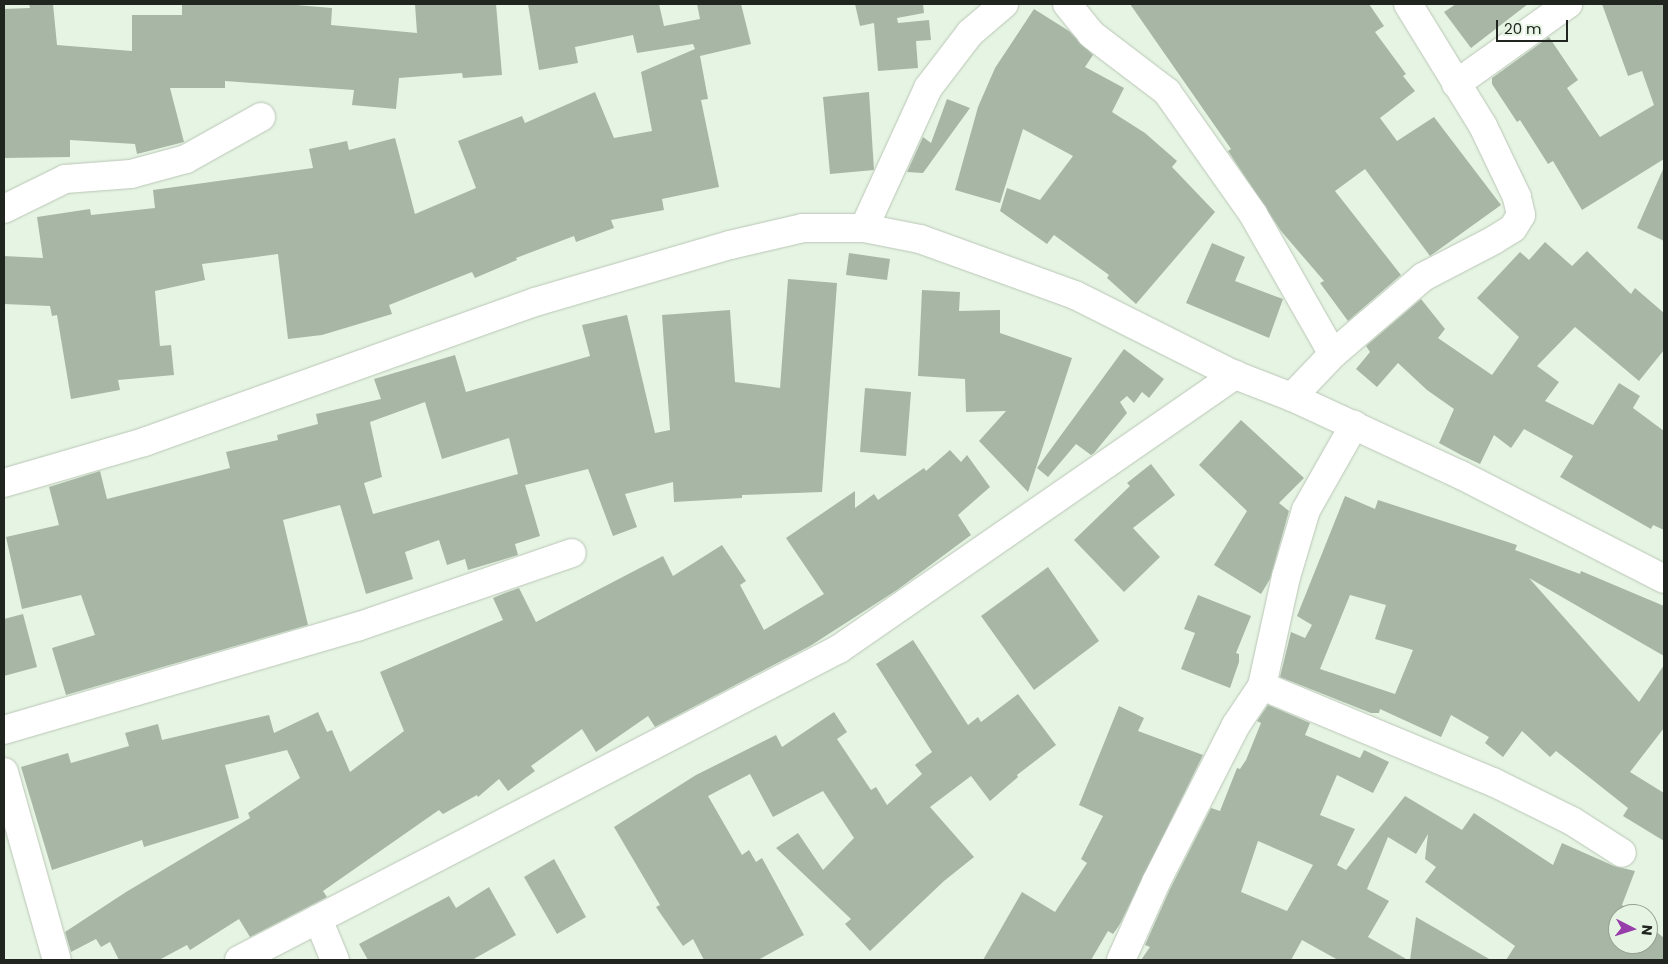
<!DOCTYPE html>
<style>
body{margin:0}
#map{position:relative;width:1668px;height:964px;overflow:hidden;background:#e6f4e3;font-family:Poppins,sans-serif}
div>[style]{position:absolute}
.building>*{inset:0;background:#a8b6a6}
.roads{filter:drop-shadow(0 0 1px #b9c6b6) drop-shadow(0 0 1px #b9c6b6)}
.minor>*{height:28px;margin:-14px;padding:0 14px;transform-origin:14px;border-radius:14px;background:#fff}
span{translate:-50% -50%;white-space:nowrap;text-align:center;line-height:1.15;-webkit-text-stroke:4px #e6f4e3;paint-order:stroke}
.frame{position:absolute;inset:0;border:5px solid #202520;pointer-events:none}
.north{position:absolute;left:1608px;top:904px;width:50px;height:50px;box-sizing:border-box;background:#e6f4e3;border:1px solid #97a195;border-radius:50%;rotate:95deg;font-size:14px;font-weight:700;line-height:20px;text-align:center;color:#202520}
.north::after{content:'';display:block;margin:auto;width:18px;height:22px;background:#983eaa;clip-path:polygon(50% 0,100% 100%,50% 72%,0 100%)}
.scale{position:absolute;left:1496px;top:20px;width:72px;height:22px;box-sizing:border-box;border:2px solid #202520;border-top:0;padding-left:6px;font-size:15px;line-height:18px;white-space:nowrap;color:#202520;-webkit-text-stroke:4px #e6f4e3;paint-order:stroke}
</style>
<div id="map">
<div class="building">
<i style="clip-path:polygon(29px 4px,53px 4px,57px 45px,132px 51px,132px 15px,182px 15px,182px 4px,284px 4px,332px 8px,331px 25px,417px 33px,415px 4px,496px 4px,502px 75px,463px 78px,462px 73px,399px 78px,396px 109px,352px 105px,354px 90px,225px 81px,225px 88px,170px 88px,184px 142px,137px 154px,135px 144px,70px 140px,70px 157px,4px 158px,4px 9px,30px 8px)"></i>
<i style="clip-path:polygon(528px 4px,659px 4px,664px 26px,700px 19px,697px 4px,741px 4px,751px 44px,700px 56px,708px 99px,701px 100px,719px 187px,662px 199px,664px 210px,611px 220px,614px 228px,576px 242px,574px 236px,516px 258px,517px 260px,475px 278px,472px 272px,389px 305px,392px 314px,322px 335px,288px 339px,278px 254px,202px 264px,205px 280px,155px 291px,160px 346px,171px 345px,174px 375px,118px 380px,120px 390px,71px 399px,57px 315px,52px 316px,50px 306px,4px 304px,4px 256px,43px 258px,37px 217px,90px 209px,91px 215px,155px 208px,153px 190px,313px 168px,309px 149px,347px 141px,349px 150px,395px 138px,415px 214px,476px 188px,458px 141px,522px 116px,525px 123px,595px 92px,614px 138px,652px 131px,641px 72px,695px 49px,693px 44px,637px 53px,633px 35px,575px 47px,578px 63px,539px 70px)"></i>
<i style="clip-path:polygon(855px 4px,923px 4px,924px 13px,897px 18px,898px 23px,929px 20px,931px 40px,916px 41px,918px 68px,878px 71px,874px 23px,860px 26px)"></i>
<i style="clip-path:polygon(1130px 4px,1369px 4px,1384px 26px,1375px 32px,1406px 74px,1403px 76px,1415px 91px,1380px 118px,1397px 141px,1434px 117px,1501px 205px,1430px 256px,1365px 169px,1335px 191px,1401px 275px,1348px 321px,1320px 283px,1324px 281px,1281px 231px,1228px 151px,1231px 149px)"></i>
<i style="clip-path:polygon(1456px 4px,1528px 4px,1471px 48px,1444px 12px)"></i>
<i style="clip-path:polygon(1602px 4px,1664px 4px,1664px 159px,1582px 210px,1553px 161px,1548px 164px,1520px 120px,1517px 122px,1492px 84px,1492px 78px,1549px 37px,1578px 80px,1567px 88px,1600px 137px,1654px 105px,1642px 71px,1628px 76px)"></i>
<i style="clip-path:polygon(1034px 9px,1069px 31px,1093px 55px,1085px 67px,1124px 88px,1112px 112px,1145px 133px,1177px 161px,1172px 167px,1215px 212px,1136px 304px,1107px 278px,1109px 275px,1054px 235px,1047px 244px,1000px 211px,1007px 188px,1040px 200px,1073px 156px,1023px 129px,1000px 203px,955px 190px,978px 107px,995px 68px)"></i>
<i style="clip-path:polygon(869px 92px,874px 170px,830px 174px,823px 97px)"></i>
<i style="clip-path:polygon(947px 99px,970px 108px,923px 173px,907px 172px,923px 137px,931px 143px)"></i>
<i style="clip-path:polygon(1664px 167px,1664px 241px,1637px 228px)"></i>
<i style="clip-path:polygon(1545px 242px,1572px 266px,1587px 251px,1631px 294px,1635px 288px,1664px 313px,1664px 350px,1639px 381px,1575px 327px,1537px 366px,1559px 382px,1545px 401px,1593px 425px,1619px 383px,1640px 396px,1633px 408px,1664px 431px,1664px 530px,1653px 525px,1651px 529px,1560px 477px,1573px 456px,1524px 429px,1511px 448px,1494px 435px,1480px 464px,1463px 456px,1439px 443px,1454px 409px,1427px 390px,1398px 363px,1377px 387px,1356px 369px,1370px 352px,1366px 346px,1421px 299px,1445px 329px,1438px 338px,1492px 375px,1519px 337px,1477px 298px,1520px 252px,1529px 260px)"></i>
<i style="clip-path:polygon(1212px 243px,1245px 257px,1235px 281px,1283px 299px,1269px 338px,1186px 303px)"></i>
<i style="clip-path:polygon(849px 253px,890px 259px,887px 280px,846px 275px)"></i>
<i style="clip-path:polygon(evenodd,788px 279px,837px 283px,822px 492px,742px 495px,742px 498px,674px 502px,673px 482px,625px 494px,637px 527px,613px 536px,588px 469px,525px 485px,540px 536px,515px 544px,518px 555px,468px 570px,465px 559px,447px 565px,439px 540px,405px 552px,413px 579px,366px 594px,340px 505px,283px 520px,308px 625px,66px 695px,52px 648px,95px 635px,81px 595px,22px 609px,6px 537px,59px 525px,49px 487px,100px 471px,107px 499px,230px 468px,226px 452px,278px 440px,277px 435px,318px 424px,316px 414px,381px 399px,374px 379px,455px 355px,466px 392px,590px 356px,582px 325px,627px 315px,655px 433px,670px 430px,662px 315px,730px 310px,735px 382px,780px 388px,788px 279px,425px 402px,442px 459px,509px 438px,518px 474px,373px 514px,364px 483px,382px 477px,370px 422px,425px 402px)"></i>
<i style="clip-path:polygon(922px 290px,960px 292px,959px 311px,1000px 310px,1000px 333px,1072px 358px,1028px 492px,979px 441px,1006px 411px,966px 412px,965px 379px,918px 376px)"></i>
<i style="clip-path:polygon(1124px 349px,1164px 379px,1149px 398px,1142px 392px,1134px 403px,1127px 396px,1120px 402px,1127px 413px,1094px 453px,1091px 455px,1076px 444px,1048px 477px,1037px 468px)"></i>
<i style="clip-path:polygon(865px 388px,911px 392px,906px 456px,860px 452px)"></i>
<i style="clip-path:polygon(1241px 420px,1304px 478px,1279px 503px,1289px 511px,1270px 579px,1261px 594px,1214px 565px,1247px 511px,1199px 465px)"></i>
<i style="clip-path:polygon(950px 450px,961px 462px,967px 455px,990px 487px,958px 515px,971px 535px,897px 590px,810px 646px,655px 727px,648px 716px,596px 752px,582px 729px,531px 766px,535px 771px,508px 791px,499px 779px,478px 797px,477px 795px,443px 814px,439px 810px,323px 891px,327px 897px,250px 937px,239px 919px,190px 950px,187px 945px,159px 960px,119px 960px,110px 942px,101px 947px,96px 939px,71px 952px,65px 932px,126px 892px,250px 818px,248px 813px,300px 778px,287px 750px,225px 765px,239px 818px,144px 847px,142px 840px,52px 870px,21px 767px,68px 753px,71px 763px,129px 746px,125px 733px,158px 724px,162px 740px,269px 715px,274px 733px,318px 712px,327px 732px,332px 730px,350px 772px,404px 731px,380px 672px,503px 620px,493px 598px,505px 593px,519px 588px,536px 622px,663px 556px,673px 576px,722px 545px,746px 581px,740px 585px,764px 630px,824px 594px,786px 538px,855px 491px,855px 508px,874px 494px,878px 500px,924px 468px,926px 471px)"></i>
<i style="clip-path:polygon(1151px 464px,1175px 495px,1133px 528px,1160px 557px,1124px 592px,1074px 540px,1130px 486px,1127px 483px)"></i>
<i style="clip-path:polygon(evenodd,1345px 496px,1375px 509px,1378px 500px,1517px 545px,1515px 550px,1580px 574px,1581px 571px,1664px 606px,1664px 656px,1529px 578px,1639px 702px,1664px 665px,1664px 728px,1630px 772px,1664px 793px,1664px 841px,1623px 816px,1628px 808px,1556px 751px,1550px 757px,1522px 731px,1503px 757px,1485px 743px,1489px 737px,1451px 715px,1441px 737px,1380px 709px,1379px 713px,1371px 713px,1280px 677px,1291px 632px,1305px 638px,1312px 625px,1297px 616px,1345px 496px,1350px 595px,1386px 605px,1375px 639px,1413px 650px,1395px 694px,1320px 669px,1350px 595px)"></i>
<i style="clip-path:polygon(1048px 567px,1099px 641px,1034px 690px,981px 616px)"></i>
<i style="clip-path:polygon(1198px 595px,1251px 616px,1236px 653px,1239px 654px,1239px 662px,1230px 688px,1181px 669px,1195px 633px,1184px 629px)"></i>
<i style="clip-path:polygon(23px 614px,37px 667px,4px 676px,4px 619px)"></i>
<i style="clip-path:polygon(913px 640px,968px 725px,978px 717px,981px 722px,1018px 694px,1056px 745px,1017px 775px,1018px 777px,990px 801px,971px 776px,930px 807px,974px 857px,944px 881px,870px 951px,845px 924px,851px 919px,776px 848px,798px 833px,823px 870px,854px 838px,823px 791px,773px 817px,750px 774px,708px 796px,742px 855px,749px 850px,756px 862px,762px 858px,804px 935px,758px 960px,704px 960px,693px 939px,683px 946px,656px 907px,660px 905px,614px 827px,696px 775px,776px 735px,782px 747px,834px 712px,847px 732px,837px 739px,871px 790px,876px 787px,887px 805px,922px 774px,915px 765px,932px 752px,876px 664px)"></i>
<i style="clip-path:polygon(evenodd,1268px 705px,1310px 723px,1305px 735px,1360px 758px,1364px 750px,1389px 762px,1373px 793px,1337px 775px,1320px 815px,1355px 829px,1337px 865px,1346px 870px,1405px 796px,1462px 830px,1474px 813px,1553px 865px,1562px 843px,1614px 866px,1635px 871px,1622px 905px,1633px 914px,1618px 914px,1618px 944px,1648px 944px,1648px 925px,1664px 938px,1664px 960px,1506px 960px,1515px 946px,1425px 882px,1436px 867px,1425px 859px,1428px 834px,1416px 854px,1388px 837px,1367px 889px,1389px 901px,1368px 937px,1408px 960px,1338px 960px,1302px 940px,1291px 960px,1141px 960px,1150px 947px,1145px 945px,1170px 889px,1211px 808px,1220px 811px,1237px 768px,1240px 769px,1246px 760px,1261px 723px,1257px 721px,1268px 705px,1258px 841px,1313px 865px,1287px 911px,1241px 892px,1258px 841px)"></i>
<i style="clip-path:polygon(1119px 706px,1144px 718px,1138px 731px,1203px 755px,1120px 924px,1113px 934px,1108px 931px,1091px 960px,983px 960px,1022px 892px,1055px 912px,1087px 863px,1081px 859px,1103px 816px,1079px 805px)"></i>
<i style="clip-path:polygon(554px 859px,586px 917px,557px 934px,524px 877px)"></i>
<i style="clip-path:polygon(489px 887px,516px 935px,472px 960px,368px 960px,359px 944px,449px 896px,456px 908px)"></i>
<i style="clip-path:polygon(1416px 917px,1491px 960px,1410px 960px)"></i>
</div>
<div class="roads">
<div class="minor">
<i style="left:1067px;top:4px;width:38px;rotate:51deg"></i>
<i style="left:1091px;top:34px;width:96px;rotate:37.3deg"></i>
<i style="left:1167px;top:92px;width:149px;rotate:54.8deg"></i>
<i style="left:1253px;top:214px;width:161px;rotate:60.3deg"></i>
<i style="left:1456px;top:84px;width:138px;rotate:-35.5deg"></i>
<i style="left:4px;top:209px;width:68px;rotate:-26.2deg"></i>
<i style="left:65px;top:179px;width:66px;rotate:-4.3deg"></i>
<i style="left:131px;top:174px;width:57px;rotate:-15.3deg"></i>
<i style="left:186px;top:159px;width:86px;rotate:-29.2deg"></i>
<i style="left:864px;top:228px;width:154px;rotate:-65.4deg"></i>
<i style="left:928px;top:88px;width:69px;rotate:-52.6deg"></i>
<i style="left:970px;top:33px;width:45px;rotate:-40.5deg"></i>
<i style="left:1292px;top:397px;width:59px;rotate:-46.4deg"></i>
<i style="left:1333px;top:354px;width:118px;rotate:-40.5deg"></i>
<i style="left:1423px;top:277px;width:80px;rotate:-27.5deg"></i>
<i style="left:1494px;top:240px;width:22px;rotate:-32deg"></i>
<i style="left:1513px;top:228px;width:15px;rotate:-58deg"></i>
<i style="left:1521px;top:215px;width:18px;rotate:-103deg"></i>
<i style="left:1517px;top:197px;width:79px;rotate:-115.6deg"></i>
<i style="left:1483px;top:126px;width:143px;rotate:-121.6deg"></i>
<i style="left:4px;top:483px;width:146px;rotate:-16.3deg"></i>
<i style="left:144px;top:442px;width:415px;rotate:-19.7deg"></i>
<i style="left:535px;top:302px;width:203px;rotate:-16.3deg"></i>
<i style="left:730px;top:245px;width:75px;rotate:-13.1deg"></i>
<i style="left:803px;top:228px;width:61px"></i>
<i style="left:864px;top:228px;width:57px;rotate:11.1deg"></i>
<i style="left:920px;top:239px;width:165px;rotate:19.9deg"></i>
<i style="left:1075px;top:295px;width:179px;rotate:26.6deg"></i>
<i style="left:1235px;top:375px;width:61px;rotate:21.1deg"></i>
<i style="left:1292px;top:397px;width:186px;rotate:24.8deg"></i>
<i style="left:1461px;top:475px;width:228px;rotate:27.1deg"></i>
<i style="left:1262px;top:686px;width:250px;rotate:22.6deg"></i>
<i style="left:1493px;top:782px;width:88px;rotate:26.3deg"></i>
<i style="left:1572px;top:821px;width:59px;rotate:32.6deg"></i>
<i style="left:4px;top:730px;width:368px;rotate:-16.3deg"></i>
<i style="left:357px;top:627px;width:227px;rotate:-19deg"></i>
<i style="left:4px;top:772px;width:195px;rotate:74.3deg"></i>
<i style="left:318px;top:919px;width:44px;rotate:67.5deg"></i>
<i style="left:239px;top:960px;width:676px;rotate:-27.4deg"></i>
<i style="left:839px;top:649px;width:482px;rotate:-34.7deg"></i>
<i style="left:1121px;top:960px;width:85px;rotate:-65.8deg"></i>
<i style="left:1156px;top:882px;width:176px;rotate:-63deg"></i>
<i style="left:1236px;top:725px;width:47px;rotate:-56.3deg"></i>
<i style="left:1262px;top:686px;width:112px;rotate:-77.6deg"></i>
<i style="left:1286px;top:577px;width:70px;rotate:-73.4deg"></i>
<i style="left:1306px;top:510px;width:98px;rotate:-60.5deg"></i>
</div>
</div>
<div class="frame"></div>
<div class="north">N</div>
<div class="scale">20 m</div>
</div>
